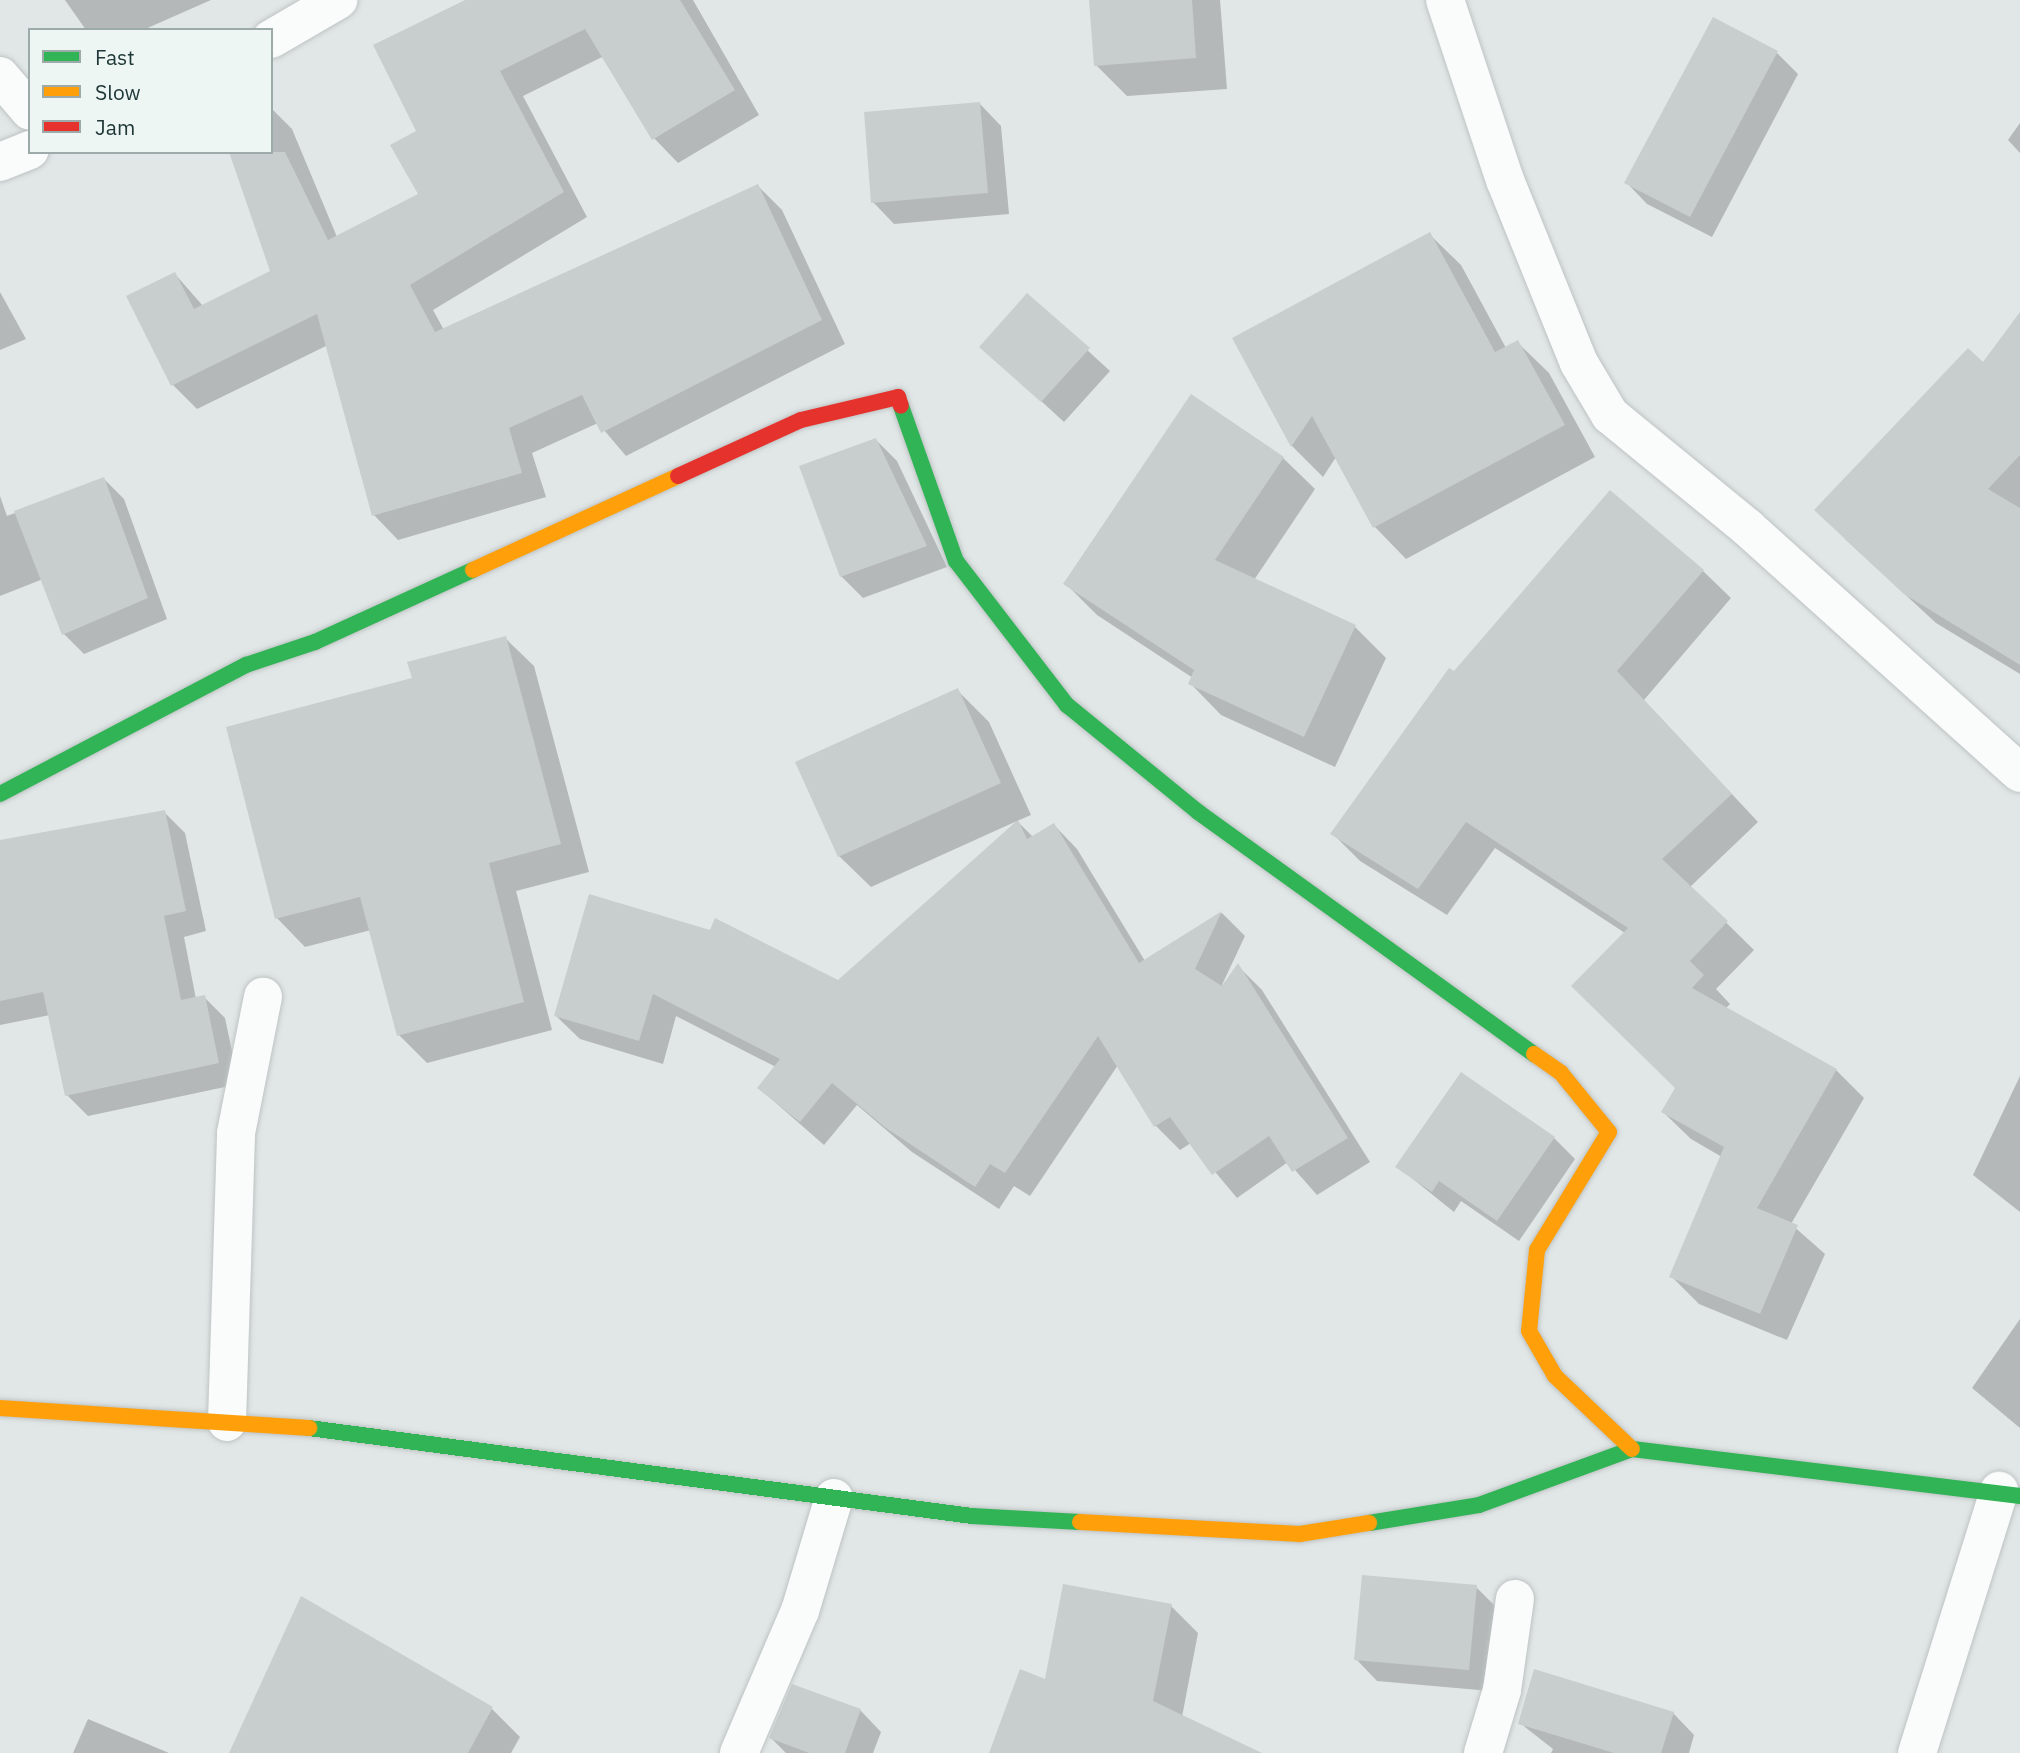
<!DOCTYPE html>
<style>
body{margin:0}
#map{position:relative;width:2020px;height:1753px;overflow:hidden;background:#e1e6e6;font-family:"IBM Plex Sans",sans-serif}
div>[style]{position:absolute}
.shadow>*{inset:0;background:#0003}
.building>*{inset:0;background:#c8cecd}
.roads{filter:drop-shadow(0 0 2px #bec3c3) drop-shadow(0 0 2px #bec3c3)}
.street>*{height:38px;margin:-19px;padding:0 19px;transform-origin:19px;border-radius:19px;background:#fafbfb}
.fast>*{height:16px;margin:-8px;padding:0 8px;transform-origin:8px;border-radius:8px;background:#30b455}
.slow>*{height:16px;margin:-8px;padding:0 8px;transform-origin:8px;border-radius:8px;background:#ff9f0a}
.jam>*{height:16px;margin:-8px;padding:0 8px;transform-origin:8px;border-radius:8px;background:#e5322d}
span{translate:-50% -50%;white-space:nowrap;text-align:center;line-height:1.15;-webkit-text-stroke:7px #eef6f4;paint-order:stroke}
.legend{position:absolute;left:28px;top:28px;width:245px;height:126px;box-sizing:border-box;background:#eef6f4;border:2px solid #9caaa9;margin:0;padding:9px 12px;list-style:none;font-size:21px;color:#203938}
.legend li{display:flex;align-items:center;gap:14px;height:35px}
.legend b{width:35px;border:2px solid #9caaa9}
</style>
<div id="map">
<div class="shadow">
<i style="clip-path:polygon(65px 0,211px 0,143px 30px,86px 30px)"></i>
<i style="clip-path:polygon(469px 0,693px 0,759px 115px,678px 163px,654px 138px,602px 57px,523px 96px,587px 217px,433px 310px,444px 330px,758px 186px,782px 210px,845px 344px,626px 456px,598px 423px,532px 453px,546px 497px,398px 540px,374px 515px,328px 345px,197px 409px,173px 385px,175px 274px,203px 306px,272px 272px,271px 108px,292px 129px,337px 237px,421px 195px,418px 132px)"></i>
<i style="clip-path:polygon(1091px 0,1220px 0,1227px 89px,1127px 96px,1096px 65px)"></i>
<i style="clip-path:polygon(1777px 53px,1798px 74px,1712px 237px,1647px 204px,1626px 182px)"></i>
<i style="clip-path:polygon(980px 104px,1001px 126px,1009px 214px,894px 224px,873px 202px)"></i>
<i style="clip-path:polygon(2020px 123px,2020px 153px,2008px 140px)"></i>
<i style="clip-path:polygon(1429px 234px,1461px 265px,1506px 348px,1517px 342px,1549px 373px,1595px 457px,1406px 559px,1375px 527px,1336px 457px,1323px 477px,1292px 446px,1234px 339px)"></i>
<i style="clip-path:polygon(0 292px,26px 339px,0 350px)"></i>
<i style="clip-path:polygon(1027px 295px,1110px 371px,1064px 422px,982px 347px)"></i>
<i style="clip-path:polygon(2020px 315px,2020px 674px,1936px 623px,1845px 539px)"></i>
<i style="clip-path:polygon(876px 440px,897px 461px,947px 567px,863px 598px,841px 576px)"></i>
<i style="clip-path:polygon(1283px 458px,1315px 489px,1254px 580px,1355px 627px,1386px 658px,1335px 767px,1221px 715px,1190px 683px,1193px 678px,1097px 615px,1066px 584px)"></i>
<i style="clip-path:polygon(104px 479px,124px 499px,167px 619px,84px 654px,64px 634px,43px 579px,0 596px,0 496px,7px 516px)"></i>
<i style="clip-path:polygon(1703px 571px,1731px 598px,1644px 700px,1758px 822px,1690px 887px,1754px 950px,1716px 989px,1730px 1004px,1726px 1008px,1836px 1070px,1864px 1098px,1791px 1224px,1825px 1254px,1787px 1340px,1699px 1304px,1671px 1276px,1722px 1157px,1691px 1139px,1663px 1112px,1677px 1088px,1625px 933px,1495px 848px,1447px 915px,1360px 861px,1333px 834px,1455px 673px)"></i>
<i style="clip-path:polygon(505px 638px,534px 666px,589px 872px,516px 891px,552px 1030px,427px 1063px,399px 1035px,371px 930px,305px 947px,277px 918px,414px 679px)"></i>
<i style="clip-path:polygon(958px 691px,989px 722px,1031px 815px,1017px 821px,1033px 837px,1054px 825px,1077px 849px,1145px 961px,1222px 913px,1245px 936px,1221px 987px,1238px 966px,1262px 990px,1370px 1162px,1317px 1195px,1288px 1162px,1237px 1198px,1191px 1143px,1180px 1150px,1156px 1126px,1118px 1065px,1030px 1196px,1014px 1186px,999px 1209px,912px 1152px,857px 1105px,824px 1145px,759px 1088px,776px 1067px,676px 1016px,663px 1064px,580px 1039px,556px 1016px,590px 897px,838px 982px,1017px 821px,871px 887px,839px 856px)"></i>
<i style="clip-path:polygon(164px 812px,185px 833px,206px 931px,184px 937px,196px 999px,204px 997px,225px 1018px,239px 1084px,88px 1116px,67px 1095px,50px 1015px,0 1025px,0 842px)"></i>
<i style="clip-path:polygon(2020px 1076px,2020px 1212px,1973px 1175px)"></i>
<i style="clip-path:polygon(1554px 1138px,1575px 1159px,1519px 1241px,1461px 1201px,1454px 1212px,1398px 1167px)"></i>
<i style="clip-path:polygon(2020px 1319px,2020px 1428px,1972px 1388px)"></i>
<i style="clip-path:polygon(1476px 1587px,1497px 1608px,1490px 1691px,1377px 1681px,1356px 1659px)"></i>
<i style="clip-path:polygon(1171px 1606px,1198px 1633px,1182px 1717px,1258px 1753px,991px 1753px,1047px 1681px)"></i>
<i style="clip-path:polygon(491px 1708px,520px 1737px,511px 1753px,231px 1753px)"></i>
<i style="clip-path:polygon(860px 1710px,881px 1732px,873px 1753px,786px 1753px,771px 1738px)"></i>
<i style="clip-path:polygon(1673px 1713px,1694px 1735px,1689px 1753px,1551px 1753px,1553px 1749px,1520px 1723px)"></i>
<i style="clip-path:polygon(88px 1719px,169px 1753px,73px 1753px)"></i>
</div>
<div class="building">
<i style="clip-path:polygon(465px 0,680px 0,735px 90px,652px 140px,585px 29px,500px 71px,564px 192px,410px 285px,435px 332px,758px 184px,822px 320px,601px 433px,582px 395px,509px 428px,522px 473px,372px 516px,317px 314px,171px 386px,126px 296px,175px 272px,194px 309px,270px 271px,229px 152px,285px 152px,328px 240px,418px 194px,390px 145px,416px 131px,373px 45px)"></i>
<i style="clip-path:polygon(1089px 0,1192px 0,1196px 58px,1094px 66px)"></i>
<i style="clip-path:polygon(1713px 17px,1778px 51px,1690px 217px,1624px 183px)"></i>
<i style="clip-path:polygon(980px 102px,988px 193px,871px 203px,864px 112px)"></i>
<i style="clip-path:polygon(1430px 232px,1495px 352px,1518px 340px,1565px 425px,1373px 528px,1312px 416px,1291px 447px,1232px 338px)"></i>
<i style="clip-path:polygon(1027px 293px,1090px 348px,1041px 402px,979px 347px)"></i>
<i style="clip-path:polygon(2020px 312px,2020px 455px,1988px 489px,2020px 508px,2020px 665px,1904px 594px,1814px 510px,1968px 348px,1983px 362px)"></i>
<i style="clip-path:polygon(1191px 394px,1284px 457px,1215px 560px,1356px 625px,1304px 737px,1188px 684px,1194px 670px,1063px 584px)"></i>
<i style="clip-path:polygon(876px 438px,927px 546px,840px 577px,799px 466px)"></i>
<i style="clip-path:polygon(104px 477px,148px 598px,62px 635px,14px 511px)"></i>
<i style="clip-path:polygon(1610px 490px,1704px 570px,1617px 671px,1732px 794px,1662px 859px,1728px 921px,1690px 961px,1704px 975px,1692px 988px,1837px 1069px,1757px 1208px,1798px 1225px,1760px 1314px,1669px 1277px,1724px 1147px,1661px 1112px,1675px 1088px,1571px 986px,1628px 928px,1466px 822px,1418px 889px,1330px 834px,1449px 668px,1454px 671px)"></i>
<i style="clip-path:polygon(506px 636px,561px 844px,489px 863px,524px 1002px,397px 1036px,360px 897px,275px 919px,226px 727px,412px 678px,407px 662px)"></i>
<i style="clip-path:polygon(958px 688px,1001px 783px,838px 857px,795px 762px)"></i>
<i style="clip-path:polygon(165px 810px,186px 911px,164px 916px,181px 1000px,205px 995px,219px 1063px,65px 1096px,43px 992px,0 1001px,0 840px)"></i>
<i style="clip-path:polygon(1018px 820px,1027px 839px,1054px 823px,1139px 963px,1222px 911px,1195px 969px,1222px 986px,1238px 963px,1348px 1138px,1292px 1172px,1269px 1136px,1212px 1175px,1170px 1117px,1154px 1127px,1098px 1036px,1005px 1173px,990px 1164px,975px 1187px,886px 1128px,832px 1083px,800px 1122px,757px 1088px,780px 1059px,653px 994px,639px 1041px,554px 1016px,589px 894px,710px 930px,715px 918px,838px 980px)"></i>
<i style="clip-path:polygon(1461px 1072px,1555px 1137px,1497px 1221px,1439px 1181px,1432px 1192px,1395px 1167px)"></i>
<i style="clip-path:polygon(1362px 1575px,1477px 1585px,1469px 1670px,1354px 1660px)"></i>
<i style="clip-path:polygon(1063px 1584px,1172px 1604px,1153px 1701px,1262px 1753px,989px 1753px,1020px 1669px,1045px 1679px)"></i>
<i style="clip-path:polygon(301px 1596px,493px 1707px,468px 1753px,229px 1753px)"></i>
<i style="clip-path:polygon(1534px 1669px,1674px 1712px,1661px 1753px,1614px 1753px,1518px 1724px)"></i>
<i style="clip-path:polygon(792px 1684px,861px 1709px,845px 1753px,809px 1753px,769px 1738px)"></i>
</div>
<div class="roads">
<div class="street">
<i style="left:1445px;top:0;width:190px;rotate:71.6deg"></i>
<i style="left:1505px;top:180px;width:197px;rotate:68deg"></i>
<i style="left:1579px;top:363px;width:61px;rotate:59.2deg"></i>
<i style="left:1610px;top:415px;width:178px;rotate:39.3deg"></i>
<i style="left:1748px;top:528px;width:366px;rotate:42deg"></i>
<i style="left:271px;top:39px;width:78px;rotate:-30.2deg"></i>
<i style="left:0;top:76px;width:46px;rotate:49.4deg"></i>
<i style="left:0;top:162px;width:32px;rotate:-22deg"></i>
<i style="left:227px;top:1422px;width:289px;rotate:-88.2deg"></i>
<i style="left:236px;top:1133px;width:139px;rotate:-78.8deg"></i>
<i style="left:739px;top:1753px;width:155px;rotate:-66.8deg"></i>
<i style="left:800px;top:1611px;width:118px;rotate:-73.3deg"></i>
<i style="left:1483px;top:1753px;width:66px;rotate:-73.2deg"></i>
<i style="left:1502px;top:1690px;width:92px;rotate:-81.9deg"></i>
<i style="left:1917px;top:1753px;width:275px;rotate:-72.6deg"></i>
</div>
<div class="fast">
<i style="left:901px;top:406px;width:164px;rotate:70.5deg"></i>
<i style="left:956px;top:561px;width:182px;rotate:52.4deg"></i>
<i style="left:1067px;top:705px;width:169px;rotate:39.2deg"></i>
<i style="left:1198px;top:812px;width:414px;rotate:35.8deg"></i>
<i style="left:0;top:794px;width:278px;rotate:-27.7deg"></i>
<i style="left:246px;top:665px;width:73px;rotate:-18.4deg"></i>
<i style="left:315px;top:642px;width:174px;rotate:-24.5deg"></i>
<i style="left:309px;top:1428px;width:669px;rotate:7.56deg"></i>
<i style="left:972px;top:1516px;width:108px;rotate:3.2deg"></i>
<i style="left:1369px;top:1523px;width:111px;rotate:-9.3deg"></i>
<i style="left:1479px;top:1505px;width:163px;rotate:-20.1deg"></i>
<i style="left:1632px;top:1449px;width:391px;rotate:6.9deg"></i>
</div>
<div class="slow">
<i style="left:473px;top:570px;width:226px;rotate:-24.6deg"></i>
<i style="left:1534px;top:1054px;width:33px;rotate:35deg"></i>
<i style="left:1561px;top:1073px;width:76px;rotate:50.9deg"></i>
<i style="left:1609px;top:1132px;width:138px;rotate:121.4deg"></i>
<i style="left:1537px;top:1250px;width:81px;rotate:95.6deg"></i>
<i style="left:1529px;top:1331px;width:52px;rotate:60deg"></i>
<i style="left:1555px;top:1376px;width:106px;rotate:43.5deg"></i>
<i style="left:0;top:1408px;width:310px;rotate:3.7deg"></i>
<i style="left:1080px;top:1522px;width:220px;rotate:3.1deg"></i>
<i style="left:1300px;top:1534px;width:70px;rotate:-9.1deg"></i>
</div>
<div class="jam">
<i style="left:678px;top:476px;width:135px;rotate:-24.5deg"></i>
<i style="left:801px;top:420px;width:100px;rotate:-13.3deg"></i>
<i style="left:898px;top:397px;width:9px;rotate:72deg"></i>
</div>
</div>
<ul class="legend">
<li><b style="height:9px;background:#30b455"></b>Fast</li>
<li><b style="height:9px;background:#ff9f0a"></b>Slow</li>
<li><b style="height:9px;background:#e5322d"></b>Jam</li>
</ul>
</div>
